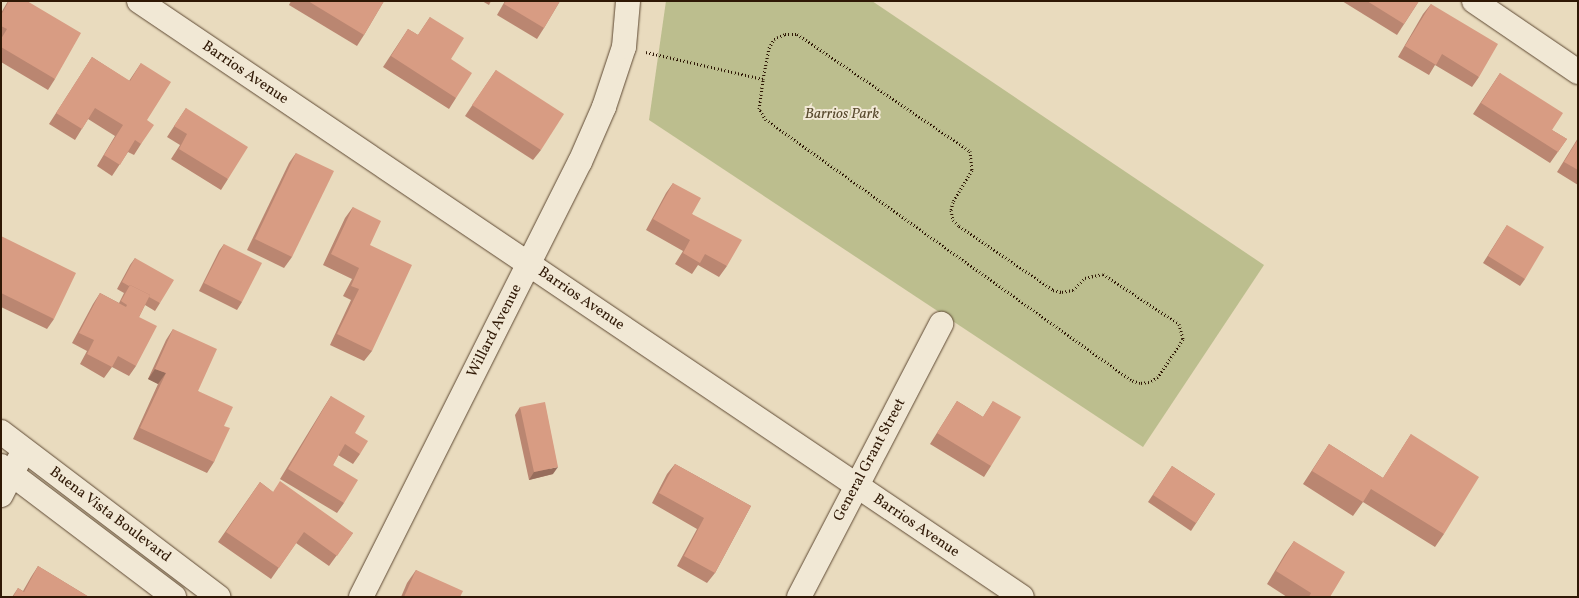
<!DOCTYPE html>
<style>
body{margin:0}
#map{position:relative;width:1579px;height:598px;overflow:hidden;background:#e9dbbe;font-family:Vollkorn,serif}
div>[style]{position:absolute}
.green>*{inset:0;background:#bcbe8e}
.path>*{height:3px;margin-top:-1.5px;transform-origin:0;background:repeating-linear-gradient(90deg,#2f1805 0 1px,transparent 0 3.5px)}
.roads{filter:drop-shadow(0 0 1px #5e4933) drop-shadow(0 0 1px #5e4933)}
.minor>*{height:24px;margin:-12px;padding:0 12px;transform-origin:12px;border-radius:12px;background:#f1e8d5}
.wall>*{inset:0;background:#ba8671}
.shaded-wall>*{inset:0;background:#976d5c}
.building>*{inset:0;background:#d89c83}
span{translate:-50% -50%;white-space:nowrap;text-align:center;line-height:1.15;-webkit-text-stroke:4px #f1e8d5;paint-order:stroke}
.street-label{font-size:15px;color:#2f1805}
.park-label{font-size:15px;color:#594a2e;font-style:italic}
.frame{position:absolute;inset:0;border:2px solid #2f1805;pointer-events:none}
</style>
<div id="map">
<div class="green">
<i style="clip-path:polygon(666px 1px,872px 1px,1264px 265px,1143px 447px,649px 120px)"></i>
</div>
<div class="path">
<i style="left:646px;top:52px;width:120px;rotate:13deg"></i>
<i style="left:763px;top:79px;width:32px;rotate:-79deg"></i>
<i style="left:769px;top:48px;width:10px;rotate:-61deg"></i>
<i style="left:774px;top:39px;width:12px;rotate:-24deg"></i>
<i style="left:785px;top:34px;width:12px"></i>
<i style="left:797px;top:34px;width:209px;rotate:34.1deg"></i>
<i style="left:970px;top:151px;width:19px;rotate:84deg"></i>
<i style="left:972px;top:170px;width:37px;rotate:121deg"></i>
<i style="left:953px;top:202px;width:8px;rotate:104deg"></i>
<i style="left:951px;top:210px;width:10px;rotate:79deg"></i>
<i style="left:953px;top:220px;width:8px;rotate:45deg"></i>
<i style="left:959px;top:226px;width:114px;rotate:34.2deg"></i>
<i style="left:1053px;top:290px;width:9px;rotate:13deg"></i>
<i style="left:1062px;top:292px;width:11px;rotate:-10deg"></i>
<i style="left:1073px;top:290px;width:17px;rotate:-45deg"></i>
<i style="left:1085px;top:278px;width:18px;rotate:-13deg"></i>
<i style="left:1103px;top:274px;width:91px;rotate:33.3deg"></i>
<i style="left:1179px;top:324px;width:16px;rotate:75deg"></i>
<i style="left:1183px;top:339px;width:45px;rotate:123.3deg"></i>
<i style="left:1158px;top:377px;width:10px;rotate:151deg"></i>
<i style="left:1149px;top:382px;width:9px;rotate:174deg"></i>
<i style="left:1140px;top:383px;width:9px;rotate:-162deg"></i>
<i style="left:1131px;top:380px;width:448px;rotate:-144.5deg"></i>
<i style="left:766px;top:120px;width:13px;rotate:-122deg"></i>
<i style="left:759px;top:109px;width:30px;rotate:-82deg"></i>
</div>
<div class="roads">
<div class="minor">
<i style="left:139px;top:1px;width:1065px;rotate:34.02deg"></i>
<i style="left:1474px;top:1px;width:126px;rotate:34.3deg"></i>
<i style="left:1px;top:432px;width:273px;rotate:37.2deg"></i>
<i style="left:1px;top:466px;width:217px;rotate:37.1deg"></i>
<i style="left:1px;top:495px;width:39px;rotate:-63deg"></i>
<i style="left:361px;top:597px;width:487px;rotate:-63.3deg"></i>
<i style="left:580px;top:162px;width:60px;rotate:-66.4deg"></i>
<i style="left:604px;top:107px;width:63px;rotate:-71.6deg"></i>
<i style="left:624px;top:47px;width:46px;rotate:-85deg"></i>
<i style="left:799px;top:597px;width:308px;rotate:-62.5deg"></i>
</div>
</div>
<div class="wall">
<i style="clip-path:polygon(8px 1px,27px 1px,55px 79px,48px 90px,1px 62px,1px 13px)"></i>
<i style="clip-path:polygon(291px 1px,384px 1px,364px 35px,357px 46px,289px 5px)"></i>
<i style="clip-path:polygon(482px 1px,491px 1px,489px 5px)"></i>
<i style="clip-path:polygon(505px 1px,560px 1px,544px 28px,537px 39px,497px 15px)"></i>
<i style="clip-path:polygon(1342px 1px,1419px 1px,1397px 35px)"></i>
<i style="clip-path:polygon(1431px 4px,1479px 77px,1472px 87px,1435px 65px,1429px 75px,1398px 57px,1423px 14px)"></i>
<i style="clip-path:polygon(430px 17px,451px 59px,456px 98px,449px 109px,383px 67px,408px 29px,418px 35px)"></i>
<i style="clip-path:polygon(92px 57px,129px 81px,141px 63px,147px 120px,141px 144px,134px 155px,128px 152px,112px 176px,97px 166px,115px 136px,88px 119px,75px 140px,49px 124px)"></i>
<i style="clip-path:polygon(496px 70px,541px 150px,533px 160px,465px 116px)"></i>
<i style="clip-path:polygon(1500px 73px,1552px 130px,1567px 139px,1550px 163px,1473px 114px)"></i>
<i style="clip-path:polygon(186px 108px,228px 179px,221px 190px,171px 159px,180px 145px,167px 137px)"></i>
<i style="clip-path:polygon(1578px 138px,1578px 185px,1557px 172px)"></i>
<i style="clip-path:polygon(296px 153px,292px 257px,284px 268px,247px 250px,289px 163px)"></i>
<i style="clip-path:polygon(673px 183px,692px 214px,727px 266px,719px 277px,698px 265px,692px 274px,675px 264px,683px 251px,646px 230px,666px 193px)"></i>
<i style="clip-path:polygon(353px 207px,370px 245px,372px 351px,364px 361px,330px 345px,351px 300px,343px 296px,352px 279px,323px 265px,345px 218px)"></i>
<i style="clip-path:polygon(1507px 225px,1525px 279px,1520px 286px,1483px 263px)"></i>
<i style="clip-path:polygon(1px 236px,54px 319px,47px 329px,1px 307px)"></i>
<i style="clip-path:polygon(224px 244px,242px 302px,237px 310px,199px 291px,219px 251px)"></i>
<i style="clip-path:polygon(135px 258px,160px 303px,155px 311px,145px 305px,139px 317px,136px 366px,129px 376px,112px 367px,104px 378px,80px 364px,87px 351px,72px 343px,93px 304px,100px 293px,119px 303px,124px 293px,117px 289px,130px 265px)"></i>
<i style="clip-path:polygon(173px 329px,198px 391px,224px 426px,214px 462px,207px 473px,133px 439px,158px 384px,148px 379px,166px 340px)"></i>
<i style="clip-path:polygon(331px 396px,355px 433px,360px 454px,353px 464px,338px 455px,333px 465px,344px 503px,337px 513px,280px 479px,324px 407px)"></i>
<i style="clip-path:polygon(957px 401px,983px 417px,993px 401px,991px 466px,984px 477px,930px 444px)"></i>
<i style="clip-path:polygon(520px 407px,553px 474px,529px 480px,515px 415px)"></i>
<i style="clip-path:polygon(1411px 434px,1444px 534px,1435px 547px,1363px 502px,1353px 516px,1303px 484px,1329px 444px,1383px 478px)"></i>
<i style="clip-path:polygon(675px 464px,751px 506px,715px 573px,707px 583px,677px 566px,697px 529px,652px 503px,667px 474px)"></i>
<i style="clip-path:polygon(1172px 466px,1215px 494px,1191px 531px,1148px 502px)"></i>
<i style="clip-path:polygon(260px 482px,273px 492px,353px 533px,329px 566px,296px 543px,271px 579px,218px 542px)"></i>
<i style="clip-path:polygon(1294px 541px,1330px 597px,1287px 597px,1267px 584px,1285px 554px)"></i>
<i style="clip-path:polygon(38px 566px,89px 597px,12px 597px,18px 588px,23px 591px,31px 577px)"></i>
<i style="clip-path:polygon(416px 570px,460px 597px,401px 597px,407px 583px)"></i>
</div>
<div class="shaded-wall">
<i style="clip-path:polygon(155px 369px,166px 373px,158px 384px,148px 379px)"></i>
<i style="clip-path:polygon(558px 467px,553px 474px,529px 480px,534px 472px)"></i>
</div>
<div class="building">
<i style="clip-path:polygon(9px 1px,27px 1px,81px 33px,55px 79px,1px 47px,1px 39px,7px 29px,1px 26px,1px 15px)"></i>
<i style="clip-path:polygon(308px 1px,384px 1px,364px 35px)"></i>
<i style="clip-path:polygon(506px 1px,560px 1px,544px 28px,504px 4px)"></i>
<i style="clip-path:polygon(1367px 1px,1419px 1px,1404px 24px)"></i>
<i style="clip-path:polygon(1431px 4px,1498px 44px,1479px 77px,1442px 54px,1436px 65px,1405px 46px)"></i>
<i style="clip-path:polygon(430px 17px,464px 38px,451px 59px,472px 73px,456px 98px,391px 56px,408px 29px,418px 35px)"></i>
<i style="clip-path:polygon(92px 57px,130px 81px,141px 63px,171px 82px,147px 120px,154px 125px,141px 144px,135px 140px,120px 165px,104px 155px,123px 125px,95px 108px,82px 129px,56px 113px)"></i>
<i style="clip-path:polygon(496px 70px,564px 114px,541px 150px,472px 105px)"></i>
<i style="clip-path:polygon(1500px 73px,1563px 113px,1552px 130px,1567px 139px,1558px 152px,1481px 103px)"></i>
<i style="clip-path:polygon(186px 108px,248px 147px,228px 179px,179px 149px,187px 134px,174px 126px)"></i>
<i style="clip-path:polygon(1578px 139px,1578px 170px,1564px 162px)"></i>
<i style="clip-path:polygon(296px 153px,334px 171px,292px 257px,255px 239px)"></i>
<i style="clip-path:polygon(673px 183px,701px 198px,692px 214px,742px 240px,727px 266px,705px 254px,700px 263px,683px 253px,690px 240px,653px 219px)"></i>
<i style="clip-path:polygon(353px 207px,381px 221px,370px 245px,412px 265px,372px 351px,337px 334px,359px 289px,351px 286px,359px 268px,331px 254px)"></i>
<i style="clip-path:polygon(1507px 225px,1544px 247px,1525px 279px,1488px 256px)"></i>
<i style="clip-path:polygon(1px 236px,76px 273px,54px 319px,1px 293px)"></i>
<i style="clip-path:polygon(224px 244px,262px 263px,242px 302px,204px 283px)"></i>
<i style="clip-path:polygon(135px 258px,174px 280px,160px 303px,149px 297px,150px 295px,130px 285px,129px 286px,122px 282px)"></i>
<i style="clip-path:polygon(130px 285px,150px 295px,139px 317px,157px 326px,136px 366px,118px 356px,112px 367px,87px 354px,94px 340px,79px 333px,100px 293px,126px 307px,127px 305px,121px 301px)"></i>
<i style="clip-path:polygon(173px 329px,217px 349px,198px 391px,233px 407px,224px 426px,230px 428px,214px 462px,140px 428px,166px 373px,155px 369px)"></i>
<i style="clip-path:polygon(331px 396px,365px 416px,355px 433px,368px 441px,360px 454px,345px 444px,333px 465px,358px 480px,344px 503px,288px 469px)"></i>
<i style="clip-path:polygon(957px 401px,983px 417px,993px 401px,1021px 417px,991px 466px,937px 433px)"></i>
<i style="clip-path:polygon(545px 402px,558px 467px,534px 472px,520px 407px)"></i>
<i style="clip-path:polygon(1411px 434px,1479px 477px,1444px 534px,1371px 489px,1363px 502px,1312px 471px,1329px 444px,1383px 478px)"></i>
<i style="clip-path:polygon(675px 464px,751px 506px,715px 573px,684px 556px,704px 518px,659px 493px)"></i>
<i style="clip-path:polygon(1172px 466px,1215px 494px,1196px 523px,1153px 495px)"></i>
<i style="clip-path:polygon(280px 481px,353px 533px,337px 556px,304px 532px,279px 568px,226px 532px,260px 482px,273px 492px)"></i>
<i style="clip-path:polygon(1294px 541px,1345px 572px,1330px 597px,1309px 597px,1311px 593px,1276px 571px)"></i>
<i style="clip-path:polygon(38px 566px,89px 597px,13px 597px,18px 588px,24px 592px)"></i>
<i style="clip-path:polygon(416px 570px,463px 591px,460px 597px,404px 597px)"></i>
</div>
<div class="street-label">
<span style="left:245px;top:73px;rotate:34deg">Barrios Avenue</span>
<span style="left:581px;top:299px;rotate:34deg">Barrios Avenue</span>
<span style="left:495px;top:331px;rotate:-63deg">Willard Avenue</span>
<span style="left:870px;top:460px;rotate:-62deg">General Grant Street</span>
<span style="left:110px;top:515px;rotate:37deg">Buena Vista Boulevard</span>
<span style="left:916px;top:526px;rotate:34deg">Barrios Avenue</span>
</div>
<div class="park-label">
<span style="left:842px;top:115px">Barrios Park</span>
</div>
<div class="frame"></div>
</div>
